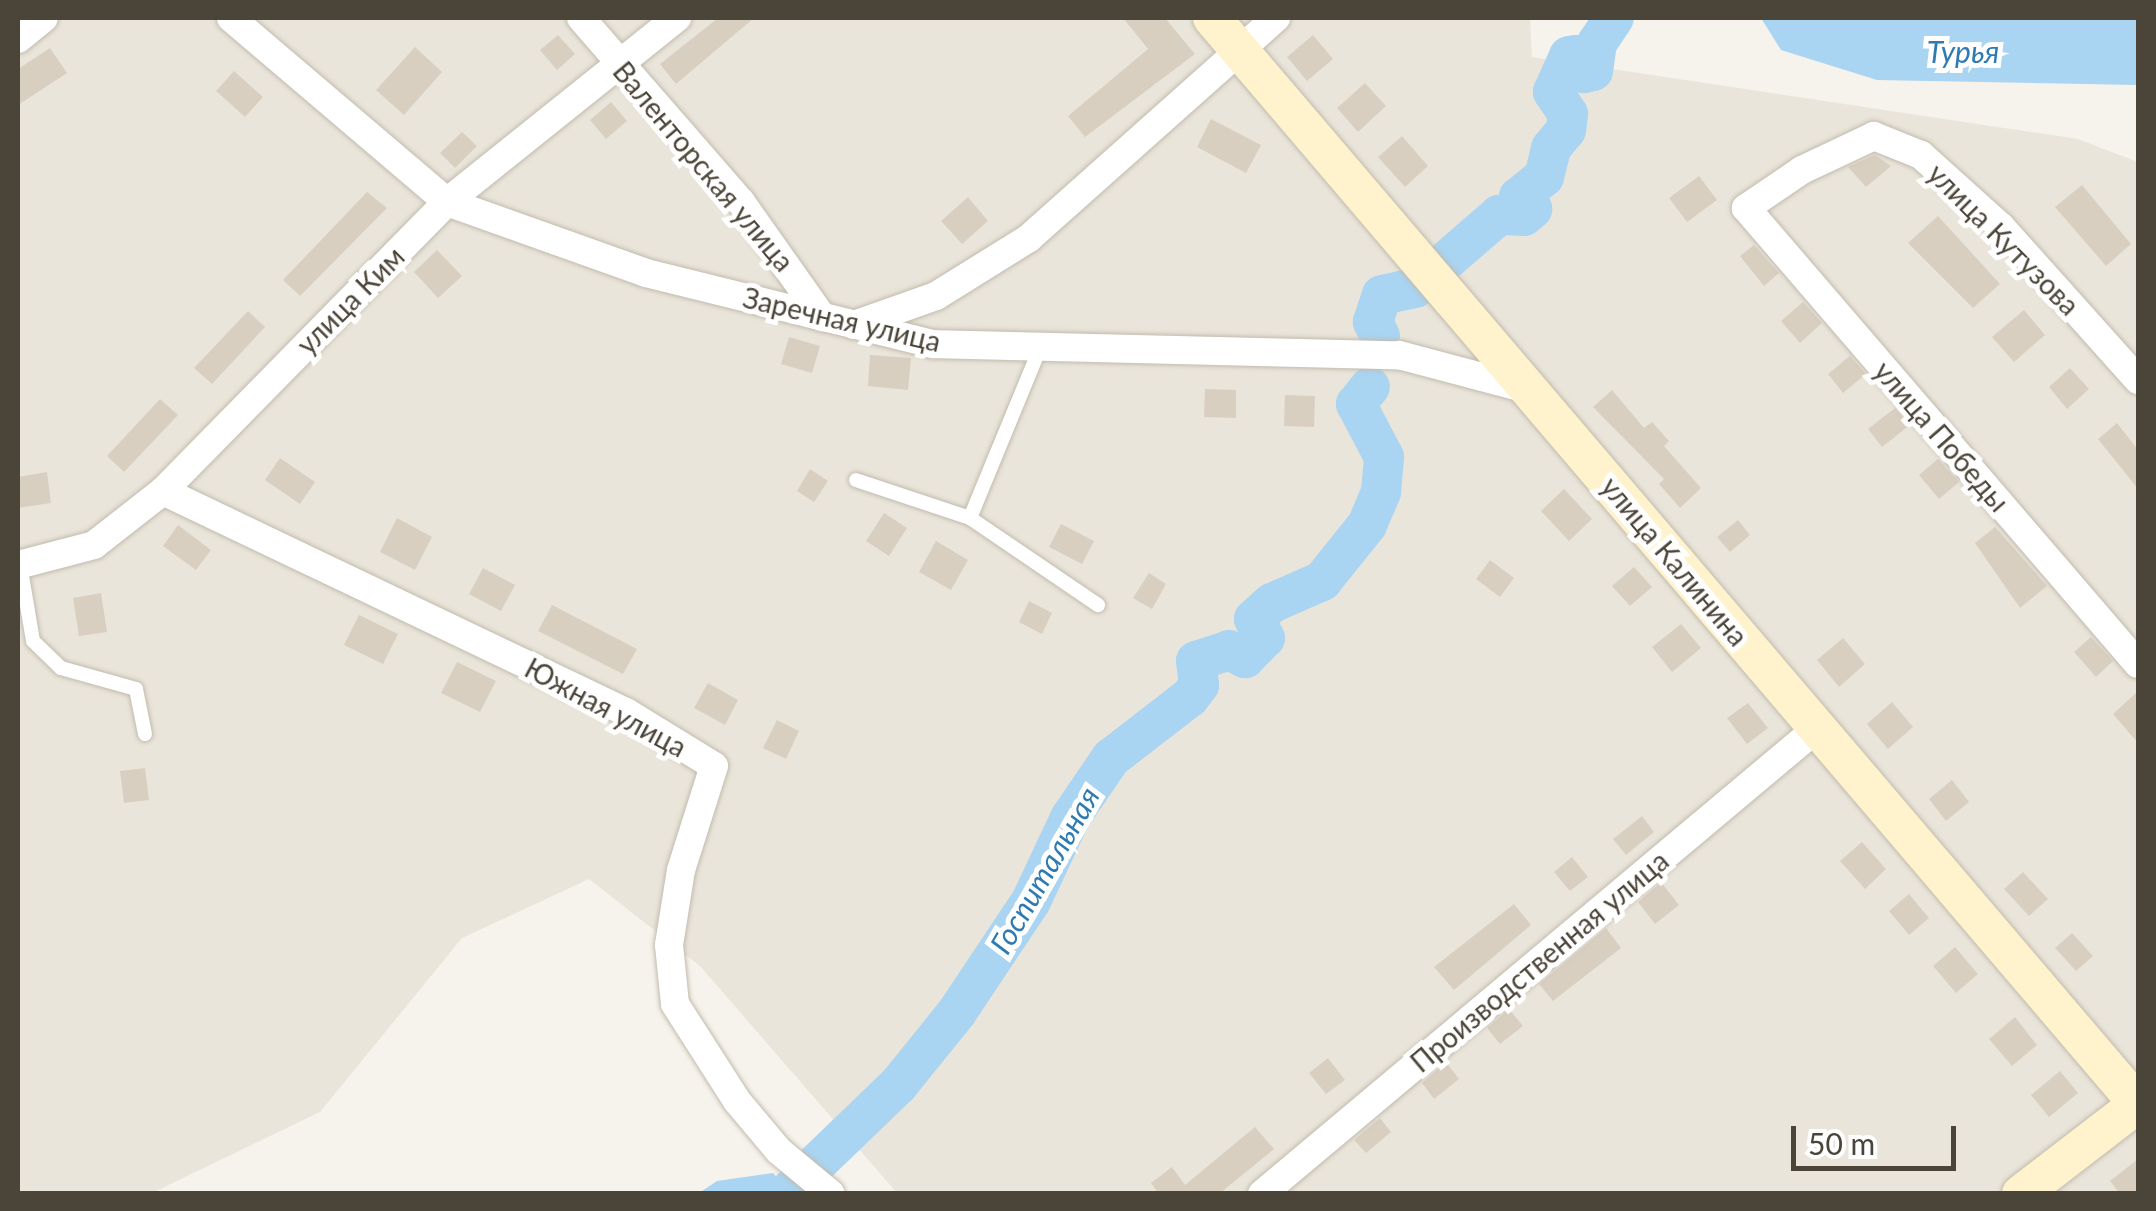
<!DOCTYPE html>
<meta charset="utf-8">
<style>
body{margin:0}
#map{position:relative;width:2156px;height:1211px;overflow:hidden;background:#f6f3ec;font-family:Lato,sans-serif}
div>[style]{position:absolute}
.residential>*{inset:0;background:#eae5da}
.water>*{inset:0;background:#a9d4f2}
.river>*{height:40px;margin:-20px;padding:0 20px;transform-origin:20px;border-radius:20px;background:#a9d4f2}
.building>*{inset:0;background:#d8cfc1}
.roads{filter:drop-shadow(0 0 2px #c2bbae) drop-shadow(0 0 2px #c2bbae)}
.lane>*{height:14px;margin:-7px;padding:0 7px;transform-origin:7px;border-radius:7px;background:#fff}
.street>*{height:28px;margin:-14px;padding:0 14px;transform-origin:14px;border-radius:14px;background:#fff}
.secondary>*{height:38px;margin:-19px;padding:0 19px;transform-origin:19px;border-radius:19px;background:#fff3cd}
span{translate:-50% -50%;white-space:nowrap;text-align:center;line-height:1.15;-webkit-text-stroke:10px #fff;paint-order:stroke}
.street-label{font-size:28px;color:#4b4439}
.water-label{font-size:30px;color:#2e7ab2;font-style:italic}
.frame{position:absolute;inset:0;border:20px solid #4b4439;pointer-events:none}
.scale{position:absolute;left:1791px;top:1126px;width:165px;height:45px;box-sizing:border-box;border:5px solid #4b4439;border-top:0;padding-left:12px;font-size:30px;line-height:35px;white-space:nowrap;color:#4b4439;-webkit-text-stroke:8px #fff;paint-order:stroke}
</style>
<div id="map">
<div class="residential">
<i style="clip-path:polygon(18px 18px,1530px 18px,1532px 57px,2078px 139px,2138px 162px,2138px 1193px,897px 1193px,700px 966px,589px 879px,462px 938px,320px 1112px,152px 1193px,18px 1193px)"></i>
</div>
<div class="water">
<i style="clip-path:polygon(1761px 18px,2138px 18px,2138px 85px,1877px 80px,1781px 50px)"></i>
<i style="clip-path:polygon(773px 1173px,791px 1193px,699px 1193px,717px 1181px)"></i>
</div>
<div class="river">
<i style="left:1447px;top:260px;width:69px;rotate:-40.9deg"></i>
<i style="left:1499px;top:215px;width:25px;rotate:2deg"></i>
<i style="left:1524px;top:216px;width:11px;rotate:-41deg"></i>
<i style="left:1532px;top:209px;width:18px;rotate:-137deg"></i>
<i style="left:1519px;top:197px;width:32px;rotate:-39deg"></i>
<i style="left:1544px;top:177px;width:30px;rotate:-76deg"></i>
<i style="left:1551px;top:148px;width:23px;rotate:-50deg"></i>
<i style="left:1566px;top:130px;width:16px;rotate:-83deg"></i>
<i style="left:1568px;top:114px;width:27px;rotate:-124deg"></i>
<i style="left:1553px;top:92px;width:39px;rotate:-66deg"></i>
<i style="left:1569px;top:56px;width:7px;rotate:-8deg"></i>
<i style="left:1576px;top:55px;width:20px;rotate:66deg"></i>
<i style="left:1584px;top:73px;width:9px;rotate:-13deg"></i>
<i style="left:1593px;top:71px;width:28px;rotate:-82deg"></i>
<i style="left:1597px;top:43px;width:30px;rotate:-56deg"></i>
<i style="left:1380px;top:336px;width:16px;rotate:-117deg"></i>
<i style="left:1373px;top:322px;width:28px;rotate:-72deg"></i>
<i style="left:1382px;top:295px;width:34px;rotate:-12deg"></i>
<i style="left:816px;top:1164px;width:115px;rotate:-43.9deg"></i>
<i style="left:899px;top:1084px;width:92px;rotate:-51.1deg"></i>
<i style="left:957px;top:1012px;width:133px;rotate:-56.3deg"></i>
<i style="left:1031px;top:901px;width:92px;rotate:-64.8deg"></i>
<i style="left:1070px;top:818px;width:73px;rotate:-55.7deg"></i>
<i style="left:1111px;top:758px;width:100px;rotate:-37.7deg"></i>
<i style="left:1190px;top:697px;width:15px;rotate:-53deg"></i>
<i style="left:1199px;top:685px;width:24px;rotate:-97deg"></i>
<i style="left:1196px;top:661px;width:35px;rotate:-18deg"></i>
<i style="left:1229px;top:650px;width:18px;rotate:27deg"></i>
<i style="left:1245px;top:658px;width:28px;rotate:-45deg"></i>
<i style="left:1265px;top:638px;width:22px;rotate:-120deg"></i>
<i style="left:1254px;top:619px;width:24px;rotate:-42deg"></i>
<i style="left:1272px;top:603px;width:55px;rotate:-23.7deg"></i>
<i style="left:1322px;top:581px;width:72px;rotate:-51.2deg"></i>
<i style="left:1367px;top:525px;width:36px;rotate:-67deg"></i>
<i style="left:1381px;top:492px;width:35px;rotate:-85deg"></i>
<i style="left:1384px;top:457px;width:60px;rotate:-117.8deg"></i>
<i style="left:1356px;top:404px;width:22px;rotate:-51deg"></i>
<i style="left:788px;top:1194px;width:7px;rotate:-56deg"></i>
</div>
<div class="building">
<i style="clip-path:polygon(718px 18px,754px 18px,676px 84px,660px 64px)"></i>
<i style="clip-path:polygon(1123px 18px,1165px 18px,1195px 54px,1085px 137px,1068px 116px,1148px 49px)"></i>
<i style="clip-path:polygon(558px 35px,575px 54px,557px 70px,540px 50px)"></i>
<i style="clip-path:polygon(1313px 35px,1333px 59px,1307px 81px,1287px 57px)"></i>
<i style="clip-path:polygon(415px 47px,442px 72px,404px 115px,376px 90px)"></i>
<i style="clip-path:polygon(50px 48px,67px 73px,18px 105px,18px 69px)"></i>
<i style="clip-path:polygon(234px 71px,263px 97px,245px 117px,216px 91px)"></i>
<i style="clip-path:polygon(1365px 83px,1386px 106px,1358px 132px,1337px 108px)"></i>
<i style="clip-path:polygon(611px 102px,627px 121px,606px 139px,590px 120px)"></i>
<i style="clip-path:polygon(1211px 119px,1261px 145px,1246px 173px,1197px 147px)"></i>
<i style="clip-path:polygon(462px 132px,477px 146px,455px 168px,440px 153px)"></i>
<i style="clip-path:polygon(1402px 136px,1428px 166px,1405px 187px,1378px 157px)"></i>
<i style="clip-path:polygon(1875px 155px,1891px 166px,1866px 187px,1848px 167px)"></i>
<i style="clip-path:polygon(1699px 176px,1717px 200px,1687px 222px,1669px 198px)"></i>
<i style="clip-path:polygon(2082px 185px,2131px 244px,2106px 266px,2055px 207px)"></i>
<i style="clip-path:polygon(367px 192px,387px 208px,300px 296px,283px 280px)"></i>
<i style="clip-path:polygon(968px 197px,988px 221px,962px 244px,941px 221px)"></i>
<i style="clip-path:polygon(1938px 216px,2000px 284px,1973px 308px,1908px 243px)"></i>
<i style="clip-path:polygon(1754px 245px,1779px 273px,1764px 286px,1740px 256px)"></i>
<i style="clip-path:polygon(437px 250px,462px 276px,438px 298px,414px 272px)"></i>
<i style="clip-path:polygon(1803px 302px,1822px 323px,1800px 343px,1781px 321px)"></i>
<i style="clip-path:polygon(2024px 310px,2045px 335px,2014px 362px,1992px 337px)"></i>
<i style="clip-path:polygon(248px 311px,265px 327px,212px 384px,194px 368px)"></i>
<i style="clip-path:polygon(789px 337px,820px 346px,812px 373px,781px 364px)"></i>
<i style="clip-path:polygon(870px 355px,911px 358px,908px 390px,868px 386px)"></i>
<i style="clip-path:polygon(1850px 356px,1866px 374px,1843px 393px,1828px 374px)"></i>
<i style="clip-path:polygon(2070px 368px,2089px 389px,2067px 409px,2049px 387px)"></i>
<i style="clip-path:polygon(1205px 389px,1236px 390px,1236px 418px,1204px 417px)"></i>
<i style="clip-path:polygon(1612px 390px,1644px 428px,1652px 422px,1669px 441px,1664px 446px,1701px 488px,1680px 508px,1659px 484px,1664px 479px,1593px 407px)"></i>
<i style="clip-path:polygon(1285px 395px,1315px 396px,1314px 427px,1284px 426px)"></i>
<i style="clip-path:polygon(160px 399px,178px 415px,124px 472px,107px 456px)"></i>
<i style="clip-path:polygon(1895px 408px,1910px 425px,1882px 447px,1868px 429px)"></i>
<i style="clip-path:polygon(2117px 423px,2138px 450px,2138px 489px,2098px 439px)"></i>
<i style="clip-path:polygon(280px 458px,315px 482px,300px 504px,265px 480px)"></i>
<i style="clip-path:polygon(1938px 459px,1959px 482px,1939px 499px,1919px 475px)"></i>
<i style="clip-path:polygon(810px 469px,828px 481px,814px 502px,797px 491px)"></i>
<i style="clip-path:polygon(47px 472px,51px 503px,18px 508px,18px 477px)"></i>
<i style="clip-path:polygon(1564px 489px,1592px 519px,1569px 541px,1541px 511px)"></i>
<i style="clip-path:polygon(884px 513px,907px 528px,889px 556px,866px 541px)"></i>
<i style="clip-path:polygon(397px 518px,432px 537px,415px 570px,380px 552px)"></i>
<i style="clip-path:polygon(1738px 520px,1750px 535px,1730px 552px,1717px 537px)"></i>
<i style="clip-path:polygon(1061px 524px,1094px 541px,1082px 564px,1049px 547px)"></i>
<i style="clip-path:polygon(178px 525px,211px 550px,196px 570px,163px 546px)"></i>
<i style="clip-path:polygon(1995px 527px,2047px 586px,2020px 608px,1975px 543px)"></i>
<i style="clip-path:polygon(936px 541px,968px 560px,951px 590px,919px 572px)"></i>
<i style="clip-path:polygon(1490px 560px,1514px 578px,1500px 597px,1476px 579px)"></i>
<i style="clip-path:polygon(1634px 567px,1652px 587px,1630px 606px,1612px 586px)"></i>
<i style="clip-path:polygon(483px 568px,515px 585px,501px 611px,469px 594px)"></i>
<i style="clip-path:polygon(1149px 573px,1166px 584px,1152px 609px,1133px 598px)"></i>
<i style="clip-path:polygon(101px 593px,107px 632px,79px 636px,73px 598px)"></i>
<i style="clip-path:polygon(1029px 601px,1052px 613px,1042px 634px,1019px 622px)"></i>
<i style="clip-path:polygon(552px 605px,637px 649px,623px 674px,538px 631px)"></i>
<i style="clip-path:polygon(359px 615px,398px 634px,383px 664px,344px 645px)"></i>
<i style="clip-path:polygon(1681px 624px,1701px 648px,1672px 672px,1652px 647px)"></i>
<i style="clip-path:polygon(2091px 637px,2113px 661px,2096px 677px,2074px 652px)"></i>
<i style="clip-path:polygon(1843px 638px,1865px 664px,1839px 687px,1817px 660px)"></i>
<i style="clip-path:polygon(457px 662px,496px 681px,480px 712px,441px 693px)"></i>
<i style="clip-path:polygon(708px 683px,738px 700px,725px 725px,694px 708px)"></i>
<i style="clip-path:polygon(2138px 691px,2138px 743px,2113px 714px)"></i>
<i style="clip-path:polygon(1892px 702px,1913px 727px,1888px 749px,1867px 724px)"></i>
<i style="clip-path:polygon(1748px 703px,1768px 728px,1747px 744px,1727px 718px)"></i>
<i style="clip-path:polygon(777px 720px,799px 731px,786px 759px,763px 748px)"></i>
<i style="clip-path:polygon(145px 768px,149px 800px,124px 803px,120px 771px)"></i>
<i style="clip-path:polygon(1952px 780px,1969px 802px,1946px 821px,1929px 799px)"></i>
<i style="clip-path:polygon(1642px 816px,1654px 832px,1626px 855px,1613px 839px)"></i>
<i style="clip-path:polygon(1862px 842px,1886px 869px,1865px 889px,1840px 861px)"></i>
<i style="clip-path:polygon(1572px 857px,1588px 877px,1570px 891px,1554px 872px)"></i>
<i style="clip-path:polygon(2023px 872px,2048px 899px,2029px 916px,2004px 889px)"></i>
<i style="clip-path:polygon(1661px 882px,1679px 905px,1655px 924px,1638px 902px)"></i>
<i style="clip-path:polygon(1909px 894px,1929px 918px,1909px 935px,1889px 911px)"></i>
<i style="clip-path:polygon(1514px 904px,1531px 925px,1454px 990px,1434px 967px)"></i>
<i style="clip-path:polygon(1606px 928px,1621px 948px,1553px 1001px,1539px 984px)"></i>
<i style="clip-path:polygon(2072px 933px,2093px 956px,2076px 971px,2055px 948px)"></i>
<i style="clip-path:polygon(1955px 947px,1978px 974px,1956px 993px,1933px 966px)"></i>
<i style="clip-path:polygon(1509px 1009px,1523px 1026px,1500px 1044px,1487px 1028px)"></i>
<i style="clip-path:polygon(2015px 1017px,2037px 1045px,2012px 1066px,1989px 1039px)"></i>
<i style="clip-path:polygon(1328px 1058px,1345px 1080px,1326px 1094px,1309px 1073px)"></i>
<i style="clip-path:polygon(1446px 1062px,1459px 1079px,1434px 1099px,1422px 1083px)"></i>
<i style="clip-path:polygon(2060px 1071px,2078px 1093px,2049px 1117px,2031px 1095px)"></i>
<i style="clip-path:polygon(1380px 1118px,1391px 1132px,1366px 1153px,1354px 1140px)"></i>
<i style="clip-path:polygon(1255px 1127px,1274px 1149px,1219px 1194px,1159px 1194px,1151px 1183px,1172px 1167px,1185px 1185px)"></i>
<i style="clip-path:polygon(2138px 1159px,2138px 1194px,2120px 1194px,2110px 1181px)"></i>
</div>
<div class="roads">
<div class="lane">
<i style="left:856px;top:480px;width:120px;rotate:18.4deg"></i>
<i style="left:970px;top:518px;width:155px;rotate:34.2deg"></i>
<i style="left:970px;top:518px;width:181px;rotate:-67.6deg"></i>
<i style="left:20px;top:564px;width:78px;rotate:80.4deg"></i>
<i style="left:33px;top:641px;width:39px;rotate:44deg"></i>
<i style="left:61px;top:668px;width:78px;rotate:15.6deg"></i>
<i style="left:136px;top:689px;width:46px;rotate:78.7deg"></i>
</div>
<div class="street">
<i style="left:231px;top:18px;width:284px;rotate:40.4deg"></i>
<i style="left:447px;top:202px;width:211px;rotate:19.6deg"></i>
<i style="left:646px;top:273px;width:296px;rotate:13.9deg"></i>
<i style="left:933px;top:344px;width:466px;rotate:1.4deg"></i>
<i style="left:1399px;top:355px;width:137px;rotate:14.9deg"></i>
<i style="left:581px;top:18px;width:244px;rotate:49deg"></i>
<i style="left:741px;top:202px;width:141px;rotate:54.8deg"></i>
<i style="left:18px;top:39px;width:33px;rotate:-39deg"></i>
<i style="left:854px;top:325px;width:87px;rotate:-19.5deg"></i>
<i style="left:936px;top:296px;width:110px;rotate:-31.9deg"></i>
<i style="left:1029px;top:238px;width:331px;rotate:-41.7deg"></i>
<i style="left:2138px;top:380px;width:205px;rotate:-131.8deg"></i>
<i style="left:2001px;top:227px;width:108px;rotate:-138deg"></i>
<i style="left:1921px;top:155px;width:51px;rotate:-158deg"></i>
<i style="left:1874px;top:136px;width:80px;rotate:154.7deg"></i>
<i style="left:1802px;top:170px;width:68px;rotate:145.8deg"></i>
<i style="left:1746px;top:208px;width:601px;rotate:49.32deg"></i>
<i style="left:163px;top:491px;width:513px;rotate:25.52deg"></i>
<i style="left:626px;top:712px;width:103px;rotate:31.5deg"></i>
<i style="left:714px;top:766px;width:109px;rotate:107.6deg"></i>
<i style="left:681px;top:870px;width:76px;rotate:99.1deg"></i>
<i style="left:669px;top:945px;width:59px;rotate:84.2deg"></i>
<i style="left:675px;top:1004px;width:115px;rotate:57.4deg"></i>
<i style="left:737px;top:1101px;width:65px;rotate:50deg"></i>
<i style="left:779px;top:1151px;width:67px;rotate:39.6deg"></i>
<i style="left:18px;top:565px;width:79px;rotate:-14.7deg"></i>
<i style="left:94px;top:545px;width:88px;rotate:-38deg"></i>
<i style="left:163px;top:491px;width:405px;rotate:-45.5deg"></i>
<i style="left:447px;top:202px;width:295px;rotate:-38.7deg"></i>
<i style="left:1262px;top:1194px;width:723px;rotate:-40.01deg"></i>
</div>
<div class="secondary">
<i style="left:1212px;top:18px;width:1427px;rotate:49.55deg"></i>
<i style="left:2021px;top:1194px;width:148px;rotate:-37.6deg"></i>
</div>
</div>
<div class="street-label">
<span style="left:704px;top:166px;rotate:50deg">Валенторская улица</span>
<span style="left:2004px;top:239px;rotate:45deg">улица Кутузова</span>
<span style="left:350px;top:300px;rotate:-45deg">улица Ким</span>
<span style="left:842px;top:319px;rotate:13deg">Заречная улица</span>
<span style="left:1942px;top:436px;rotate:49deg">улица Победы</span>
<span style="left:1675px;top:561px;rotate:50deg">улица Калинина</span>
<span style="left:606px;top:707px;rotate:28deg">Южная улица</span>
<span style="left:1539px;top:961px;rotate:-40deg">Производственная улица</span>
</div>
<div class="water-label">
<span style="left:1963px;top:51px">Турья</span>
<span style="left:1044px;top:870px;rotate:-60deg">Госпитальная</span>
</div>
<div class="frame"></div>
<div class="scale">50 m</div>
</div>
